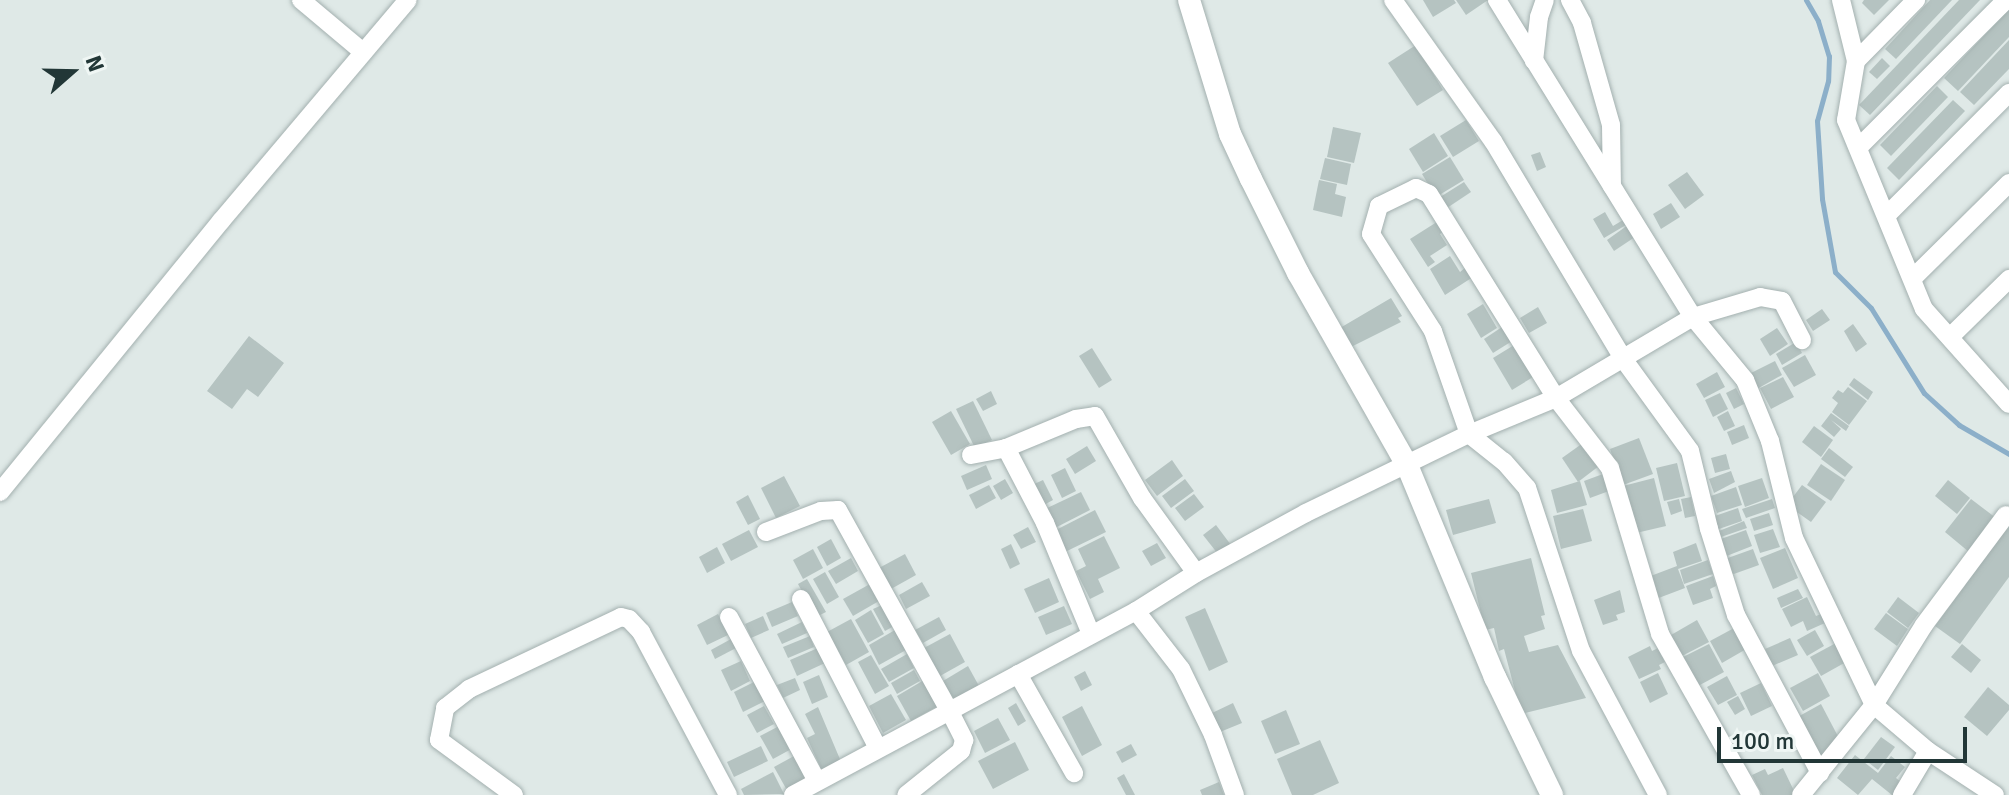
<!DOCTYPE html>
<style>
body{margin:0}
#map{position:relative;width:2009px;height:795px;overflow:hidden;background:#dfe9e7;font-family:Signika,sans-serif}
div>[style]{position:absolute}
.stream>*{height:5px;margin:-2.5px;padding:0 2.5px;transform-origin:2.5px;border-radius:2.5px;background:#8cafc9}
.building>*{inset:0;background:#b5c3c1}
.roads{filter:drop-shadow(0 0 2px #a3b0af) drop-shadow(0 0 2px #a3b0af)}
.minor>*{height:18px;margin:-9px;padding:0 9px;transform-origin:9px;border-radius:9px;background:#fff}
.tertiary>*{height:22px;margin:-11px;padding:0 11px;transform-origin:11px;border-radius:11px;background:#fff}
span{translate:-50% -50%;white-space:nowrap;text-align:center;line-height:1.15;-webkit-text-stroke:6px #eff6f4;paint-order:stroke}
.north{position:absolute;left:32px;top:32px;width:80px;height:80px;-webkit-text-stroke:6px #eff6f4;paint-order:stroke;rotate:70deg;font-size:22px;font-weight:700;line-height:32px;text-align:center;color:#223737}
.north::after{content:'';display:block;margin:auto;width:28px;height:36px;background:#223737;clip-path:polygon(50% 0,100% 100%,50% 72%,0 100%)}
.scale{position:absolute;left:1717px;top:727px;width:250px;height:36px;box-sizing:border-box;border:4px solid #223737;border-top:0;padding-left:10px;font-size:24px;line-height:28px;white-space:nowrap;color:#223737;-webkit-text-stroke:6px #eff6f4;paint-order:stroke}
</style>
<div id="map">
<div class="stream">
<i style="left:1806px;top:0;width:24px;rotate:60deg"></i>
<i style="left:1818px;top:21px;width:37px;rotate:73deg"></i>
<i style="left:1829px;top:56px;width:25px;rotate:92deg"></i>
<i style="left:1828px;top:81px;width:41px;rotate:105.4deg"></i>
<i style="left:1817px;top:121px;width:78px;rotate:86.3deg"></i>
<i style="left:1822px;top:199px;width:74px;rotate:79.9deg"></i>
<i style="left:1835px;top:272px;width:51px;rotate:45deg"></i>
<i style="left:1871px;top:308px;width:100px;rotate:58.1deg"></i>
<i style="left:1924px;top:393px;width:47px;rotate:42.4deg"></i>
<i style="left:1959px;top:425px;width:58px;rotate:30.1deg"></i>
</div>
<div class="building">
<i style="clip-path:polygon(1423px 0,1454px 0,1456px 3px,1433px 17px)"></i>
<i style="clip-path:polygon(1456px 0,1488px 0,1466px 15px)"></i>
<i style="clip-path:polygon(1864px 0,1889px 0,1874px 15px,1862px 3px)"></i>
<i style="clip-path:polygon(1930px 0,1952px 0,1896px 59px,1885px 49px)"></i>
<i style="clip-path:polygon(1959px 0,1980px 0,1870px 115px,1859px 105px)"></i>
<i style="clip-path:polygon(2009px 9px,2009px 37px,1958px 91px,1944px 78px)"></i>
<i style="clip-path:polygon(2009px 40px,2009px 69px,1974px 105px,1960px 92px)"></i>
<i style="clip-path:polygon(1416px 45px,1443px 90px,1417px 106px,1388px 63px)"></i>
<i style="clip-path:polygon(1882px 58px,1890px 66px,1877px 79px,1869px 72px)"></i>
<i style="clip-path:polygon(1937px 86px,1948px 97px,1891px 156px,1880px 145px)"></i>
<i style="clip-path:polygon(1953px 100px,1965px 111px,1899px 180px,1887px 168px)"></i>
<i style="clip-path:polygon(1466px 120px,1479px 141px,1453px 157px,1440px 136px)"></i>
<i style="clip-path:polygon(1333px 127px,1361px 133px,1354px 163px,1327px 157px)"></i>
<i style="clip-path:polygon(1434px 133px,1448px 156px,1423px 172px,1409px 149px)"></i>
<i style="clip-path:polygon(1540px 152px,1546px 167px,1537px 171px,1531px 155px)"></i>
<i style="clip-path:polygon(1450px 157px,1464px 180px,1436px 197px,1422px 174px)"></i>
<i style="clip-path:polygon(1325px 158px,1351px 164px,1347px 185px,1320px 179px)"></i>
<i style="clip-path:polygon(1687px 172px,1704px 195px,1685px 209px,1668px 185px)"></i>
<i style="clip-path:polygon(1319px 180px,1337px 184px,1335px 194px,1346px 197px,1342px 217px,1313px 210px)"></i>
<i style="clip-path:polygon(1464px 182px,1471px 192px,1444px 210px,1437px 199px)"></i>
<i style="clip-path:polygon(1671px 203px,1680px 217px,1661px 229px,1653px 214px)"></i>
<i style="clip-path:polygon(1605px 212px,1613px 226px,1623px 220px,1626px 225px,1604px 238px,1593px 219px)"></i>
<i style="clip-path:polygon(1440px 220px,1446px 230px,1440px 234px,1447px 245px,1430px 256px,1435px 262px,1428px 267px,1410px 239px)"></i>
<i style="clip-path:polygon(1628px 225px,1635px 237px,1614px 251px,1607px 240px)"></i>
<i style="clip-path:polygon(1450px 256px,1460px 272px,1466px 267px,1473px 277px,1445px 295px,1430px 269px)"></i>
<i style="clip-path:polygon(1391px 298px,1402px 316px,1398px 318px,1401px 322px,1351px 347px,1340px 328px)"></i>
<i style="clip-path:polygon(1483px 304px,1497px 328px,1481px 338px,1467px 314px)"></i>
<i style="clip-path:polygon(1538px 307px,1547px 323px,1529px 333px,1520px 318px)"></i>
<i style="clip-path:polygon(1822px 309px,1830px 320px,1813px 331px,1806px 320px)"></i>
<i style="clip-path:polygon(1508px 323px,1517px 338px,1493px 353px,1484px 339px)"></i>
<i style="clip-path:polygon(1853px 324px,1867px 344px,1856px 352px,1844px 331px)"></i>
<i style="clip-path:polygon(1777px 328px,1788px 344px,1770px 356px,1760px 339px)"></i>
<i style="clip-path:polygon(249px 336px,284px 363px,258px 397px,247px 389px,232px 409px,207px 391px)"></i>
<i style="clip-path:polygon(1519px 342px,1538px 374px,1512px 390px,1493px 358px)"></i>
<i style="clip-path:polygon(1796px 342px,1802px 353px,1782px 365px,1776px 354px)"></i>
<i style="clip-path:polygon(1092px 348px,1112px 380px,1099px 388px,1079px 356px)"></i>
<i style="clip-path:polygon(1805px 355px,1816px 375px,1794px 387px,1782px 368px)"></i>
<i style="clip-path:polygon(1775px 361px,1782px 375px,1757px 389px,1749px 374px)"></i>
<i style="clip-path:polygon(1717px 372px,1725px 387px,1704px 398px,1696px 384px)"></i>
<i style="clip-path:polygon(1783px 377px,1794px 397px,1771px 409px,1760px 388px)"></i>
<i style="clip-path:polygon(1854px 378px,1873px 392px,1868px 400px,1849px 385px)"></i>
<i style="clip-path:polygon(1848px 387px,1867px 401px,1849px 425px,1832px 412px,1838px 403px,1832px 398px,1838px 390px,1843px 393px)"></i>
<i style="clip-path:polygon(1736px 388px,1744px 404px,1734px 409px,1726px 393px)"></i>
<i style="clip-path:polygon(991px 391px,997px 404px,983px 411px,976px 399px)"></i>
<i style="clip-path:polygon(1720px 393px,1728px 409px,1713px 417px,1705px 400px)"></i>
<i style="clip-path:polygon(973px 401px,992px 440px,975px 448px,956px 409px)"></i>
<i style="clip-path:polygon(951px 411px,970px 444px,951px 455px,932px 422px)"></i>
<i style="clip-path:polygon(1728px 411px,1735px 426px,1724px 431px,1717px 417px)"></i>
<i style="clip-path:polygon(1831px 413px,1849px 426px,1846px 431px,1831px 420px,1841px 429px,1834px 437px,1821px 426px)"></i>
<i style="clip-path:polygon(1744px 425px,1749px 438px,1732px 445px,1727px 432px)"></i>
<i style="clip-path:polygon(1814px 426px,1833px 440px,1821px 457px,1802px 442px)"></i>
<i style="clip-path:polygon(1639px 438px,1653px 474px,1623px 485px,1610px 449px)"></i>
<i style="clip-path:polygon(1583px 443px,1599px 466px,1578px 482px,1562px 458px)"></i>
<i style="clip-path:polygon(1087px 446px,1096px 461px,1075px 474px,1066px 459px)"></i>
<i style="clip-path:polygon(1829px 448px,1853px 467px,1845px 477px,1821px 459px)"></i>
<i style="clip-path:polygon(1726px 454px,1730px 469px,1715px 473px,1711px 458px)"></i>
<i style="clip-path:polygon(1172px 460px,1183px 476px,1157px 496px,1145px 480px)"></i>
<i style="clip-path:polygon(1677px 463px,1685px 496px,1664px 501px,1656px 468px)"></i>
<i style="clip-path:polygon(1821px 464px,1845px 480px,1831px 501px,1807px 485px)"></i>
<i style="clip-path:polygon(986px 465px,992px 479px,967px 490px,961px 476px)"></i>
<i style="clip-path:polygon(1065px 468px,1076px 491px,1062px 498px,1051px 475px)"></i>
<i style="clip-path:polygon(1731px 471px,1735px 482px,1714px 493px,1709px 479px)"></i>
<i style="clip-path:polygon(1603px 474px,1609px 491px,1590px 498px,1584px 481px)"></i>
<i style="clip-path:polygon(784px 476px,800px 506px,776px 518px,761px 488px)"></i>
<i style="clip-path:polygon(1654px 478px,1666px 526px,1636px 533px,1623px 486px)"></i>
<i style="clip-path:polygon(1762px 478px,1769px 498px,1745px 507px,1738px 486px)"></i>
<i style="clip-path:polygon(1005px 479px,1013px 493px,1001px 500px,993px 486px)"></i>
<i style="clip-path:polygon(1185px 479px,1194px 491px,1171px 508px,1162px 496px)"></i>
<i style="clip-path:polygon(1043px 480px,1053px 500px,1042px 506px,1032px 485px)"></i>
<i style="clip-path:polygon(1948px 480px,1970px 498px,1957px 514px,1935px 496px)"></i>
<i style="clip-path:polygon(1580px 481px,1587px 505px,1557px 513px,1551px 490px)"></i>
<i style="clip-path:polygon(989px 485px,996px 498px,976px 509px,969px 495px)"></i>
<i style="clip-path:polygon(1802px 485px,1826px 502px,1811px 522px,1787px 505px)"></i>
<i style="clip-path:polygon(1736px 487px,1742px 505px,1717px 513px,1711px 496px)"></i>
<i style="clip-path:polygon(1081px 492px,1090px 510px,1053px 529px,1043px 510px)"></i>
<i style="clip-path:polygon(1194px 494px,1204px 507px,1185px 521px,1175px 508px)"></i>
<i style="clip-path:polygon(748px 495px,760px 519px,748px 525px,736px 502px)"></i>
<i style="clip-path:polygon(1691px 497px,1695px 516px,1685px 518px,1681px 499px)"></i>
<i style="clip-path:polygon(1489px 499px,1496px 523px,1453px 535px,1446px 510px)"></i>
<i style="clip-path:polygon(1679px 499px,1682px 511px,1671px 515px,1667px 502px)"></i>
<i style="clip-path:polygon(1772px 499px,1775px 508px,1746px 518px,1742px 509px)"></i>
<i style="clip-path:polygon(1971px 499px,1996px 518px,1969px 552px,1945px 532px)"></i>
<i style="clip-path:polygon(1738px 508px,1742px 521px,1716px 530px,1712px 517px)"></i>
<i style="clip-path:polygon(1583px 509px,1592px 541px,1561px 549px,1553px 516px)"></i>
<i style="clip-path:polygon(1095px 510px,1106px 532px,1065px 552px,1054px 531px)"></i>
<i style="clip-path:polygon(1769px 513px,1773px 525px,1754px 531px,1750px 519px)"></i>
<i style="clip-path:polygon(1744px 521px,1747px 528px,1721px 537px,1719px 531px)"></i>
<i style="clip-path:polygon(1216px 525px,1231px 545px,1218px 554px,1203px 535px)"></i>
<i style="clip-path:polygon(2009px 525px,2009px 577px,1960px 644px,1935px 626px)"></i>
<i style="clip-path:polygon(1028px 527px,1036px 542px,1021px 549px,1013px 535px)"></i>
<i style="clip-path:polygon(1773px 529px,1780px 547px,1760px 553px,1754px 535px)"></i>
<i style="clip-path:polygon(749px 530px,758px 547px,731px 561px,722px 544px)"></i>
<i style="clip-path:polygon(1746px 530px,1752px 546px,1724px 557px,1718px 540px)"></i>
<i style="clip-path:polygon(1104px 536px,1120px 568px,1098px 579px,1104px 592px,1090px 599px,1076px 571px,1086px 566px,1078px 549px)"></i>
<i style="clip-path:polygon(831px 539px,841px 558px,827px 566px,817px 547px)"></i>
<i style="clip-path:polygon(1157px 543px,1166px 558px,1151px 566px,1142px 551px)"></i>
<i style="clip-path:polygon(1696px 543px,1702px 561px,1678px 569px,1685px 588px,1656px 599px,1648px 577px,1677px 566px,1673px 552px)"></i>
<i style="clip-path:polygon(1011px 544px,1020px 564px,1010px 569px,1001px 549px)"></i>
<i style="clip-path:polygon(717px 547px,725px 563px,707px 573px,699px 557px)"></i>
<i style="clip-path:polygon(1785px 548px,1798px 578px,1773px 589px,1760px 558px)"></i>
<i style="clip-path:polygon(813px 549px,823px 568px,803px 579px,793px 560px)"></i>
<i style="clip-path:polygon(1753px 549px,1759px 565px,1731px 575px,1725px 559px)"></i>
<i style="clip-path:polygon(905px 554px,916px 575px,891px 589px,879px 568px)"></i>
<i style="clip-path:polygon(851px 558px,858px 571px,836px 584px,828px 571px)"></i>
<i style="clip-path:polygon(1531px 558px,1545px 615px,1541px 616px,1545px 629px,1524px 636px,1529px 652px,1558px 645px,1586px 698px,1521px 714px,1504px 649px,1499px 651px,1494px 628px,1485px 630px,1471px 573px)"></i>
<i style="clip-path:polygon(1708px 560px,1713px 574px,1684px 584px,1680px 570px)"></i>
<i style="clip-path:polygon(825px 572px,839px 597px,827px 604px,813px 579px)"></i>
<i style="clip-path:polygon(1713px 576px,1716px 586px,1710px 589px,1713px 598px,1693px 605px,1686px 586px)"></i>
<i style="clip-path:polygon(1049px 578px,1059px 602px,1035px 613px,1024px 589px)"></i>
<i style="clip-path:polygon(807px 579px,826px 612px,816px 617px,798px 584px)"></i>
<i style="clip-path:polygon(922px 582px,930px 596px,906px 609px,899px 595px)"></i>
<i style="clip-path:polygon(870px 584px,879px 601px,853px 616px,843px 599px)"></i>
<i style="clip-path:polygon(1798px 589px,1803px 598px,1781px 608px,1777px 598px)"></i>
<i style="clip-path:polygon(1620px 590px,1625px 612px,1616px 615px,1618px 620px,1603px 625px,1594px 600px)"></i>
<i style="clip-path:polygon(1807px 597px,1816px 616px,1821px 614px,1825px 623px,1807px 631px,1803px 621px,1791px 627px,1782px 609px)"></i>
<i style="clip-path:polygon(1898px 597px,1919px 613px,1908px 628px,1887px 612px)"></i>
<i style="clip-path:polygon(792px 602px,798px 616px,772px 627px,766px 613px)"></i>
<i style="clip-path:polygon(882px 605px,894px 626px,885px 631px,873px 609px)"></i>
<i style="clip-path:polygon(1064px 606px,1072px 624px,1046px 635px,1038px 617px)"></i>
<i style="clip-path:polygon(1205px 608px,1228px 662px,1209px 671px,1185px 617px)"></i>
<i style="clip-path:polygon(871px 610px,884px 634px,868px 643px,855px 620px)"></i>
<i style="clip-path:polygon(1886px 613px,1908px 629px,1897px 646px,1874px 629px)"></i>
<i style="clip-path:polygon(718px 614px,728px 635px,707px 645px,697px 625px)"></i>
<i style="clip-path:polygon(763px 616px,769px 630px,751px 638px,745px 624px)"></i>
<i style="clip-path:polygon(939px 617px,946px 630px,923px 643px,915px 630px)"></i>
<i style="clip-path:polygon(851px 619px,869px 652px,846px 665px,827px 632px)"></i>
<i style="clip-path:polygon(1697px 620px,1709px 642px,1682px 656px,1671px 635px)"></i>
<i style="clip-path:polygon(802px 622px,807px 633px,782px 644px,777px 634px)"></i>
<i style="clip-path:polygon(1736px 627px,1748px 648px,1722px 663px,1710px 641px)"></i>
<i style="clip-path:polygon(895px 630px,906px 650px,879px 665px,869px 645px)"></i>
<i style="clip-path:polygon(1815px 630px,1824px 646px,1807px 656px,1797px 640px)"></i>
<i style="clip-path:polygon(950px 634px,965px 662px,940px 676px,924px 648px)"></i>
<i style="clip-path:polygon(810px 636px,814px 647px,788px 658px,783px 647px)"></i>
<i style="clip-path:polygon(1790px 638px,1798px 655px,1772px 666px,1765px 649px)"></i>
<i style="clip-path:polygon(731px 639px,736px 648px,715px 659px,711px 650px)"></i>
<i style="clip-path:polygon(1836px 643px,1846px 662px,1821px 676px,1810px 657px)"></i>
<i style="clip-path:polygon(1709px 644px,1724px 672px,1698px 686px,1683px 657px)"></i>
<i style="clip-path:polygon(1962px 644px,1981px 660px,1971px 673px,1951px 657px)"></i>
<i style="clip-path:polygon(1650px 646px,1652px 651px,1658px 648px,1665px 662px,1659px 665px,1661px 669px,1639px 679px,1628px 657px)"></i>
<i style="clip-path:polygon(818px 648px,825px 663px,797px 676px,790px 660px)"></i>
<i style="clip-path:polygon(907px 654px,914px 668px,889px 682px,881px 669px)"></i>
<i style="clip-path:polygon(871px 655px,889px 686px,875px 694px,858px 662px)"></i>
<i style="clip-path:polygon(741px 661px,750px 681px,731px 691px,721px 670px)"></i>
<i style="clip-path:polygon(968px 666px,979px 686px,954px 700px,943px 681px)"></i>
<i style="clip-path:polygon(914px 670px,920px 681px,897px 694px,891px 683px)"></i>
<i style="clip-path:polygon(1085px 671px,1092px 685px,1081px 691px,1074px 677px)"></i>
<i style="clip-path:polygon(1658px 673px,1668px 694px,1650px 703px,1640px 682px)"></i>
<i style="clip-path:polygon(1818px 673px,1830px 696px,1803px 711px,1790px 688px)"></i>
<i style="clip-path:polygon(819px 675px,828px 697px,812px 704px,803px 682px)"></i>
<i style="clip-path:polygon(1727px 676px,1737px 695px,1718px 705px,1707px 687px)"></i>
<i style="clip-path:polygon(795px 678px,800px 690px,783px 698px,777px 685px)"></i>
<i style="clip-path:polygon(758px 680px,767px 700px,743px 712px,734px 692px)"></i>
<i style="clip-path:polygon(924px 680px,938px 706px,911px 721px,897px 696px)"></i>
<i style="clip-path:polygon(1761px 683px,1772px 706px,1751px 716px,1740px 693px)"></i>
<i style="clip-path:polygon(1988px 687px,2009px 705px,2009px 710px,1987px 736px,1964px 717px)"></i>
<i style="clip-path:polygon(891px 694px,906px 720px,883px 733px,869px 706px)"></i>
<i style="clip-path:polygon(1738px 696px,1745px 709px,1735px 715px,1727px 702px)"></i>
<i style="clip-path:polygon(1016px 703px,1026px 721px,1018px 726px,1008px 708px)"></i>
<i style="clip-path:polygon(1233px 703px,1242px 723px,1220px 732px,1212px 713px)"></i>
<i style="clip-path:polygon(1821px 704px,1842px 744px,1816px 758px,1794px 719px)"></i>
<i style="clip-path:polygon(764px 706px,774px 724px,757px 733px,747px 715px)"></i>
<i style="clip-path:polygon(1082px 706px,1102px 745px,1082px 756px,1062px 717px)"></i>
<i style="clip-path:polygon(818px 707px,842px 764px,823px 773px,807px 738px,815px 734px,805px 714px)"></i>
<i style="clip-path:polygon(1286px 710px,1300px 744px,1275px 754px,1261px 721px)"></i>
<i style="clip-path:polygon(998px 718px,1010px 740px,985px 753px,974px 731px)"></i>
<i style="clip-path:polygon(783px 724px,795px 747px,773px 759px,760px 736px)"></i>
<i style="clip-path:polygon(1881px 737px,1895px 747px,1878px 770px,1864px 759px)"></i>
<i style="clip-path:polygon(1320px 740px,1339px 783px,1313px 795px,1292px 795px,1277px 759px)"></i>
<i style="clip-path:polygon(1015px 742px,1029px 770px,993px 789px,978px 761px)"></i>
<i style="clip-path:polygon(1131px 744px,1137px 755px,1122px 763px,1116px 752px)"></i>
<i style="clip-path:polygon(761px 746px,768px 761px,734px 777px,727px 762px)"></i>
<i style="clip-path:polygon(1855px 755px,1878px 773px,1891px 756px,1905px 767px,1896px 778px,1906px 786px,1899px 795px,1892px 795px,1872px 779px,1858px 795px,1837px 778px)"></i>
<i style="clip-path:polygon(794px 756px,808px 781px,788px 792px,774px 767px)"></i>
<i style="clip-path:polygon(1783px 768px,1796px 795px,1762px 795px,1752px 775px,1765px 769px,1768px 775px)"></i>
<i style="clip-path:polygon(773px 772px,784px 794px,744px 795px,741px 789px)"></i>
<i style="clip-path:polygon(1124px 774px,1135px 795px,1126px 795px,1117px 778px)"></i>
<i style="clip-path:polygon(1219px 782px,1224px 795px,1202px 795px,1200px 790px)"></i>
</div>
<div class="roads">
<div class="minor">
<i style="left:301px;top:0;width:81px;rotate:40deg"></i>
<i style="left:1393px;top:0;width:173px;rotate:54.7deg"></i>
<i style="left:1493px;top:141px;width:255px;rotate:59.1deg"></i>
<i style="left:1624px;top:360px;width:112px;rotate:54deg"></i>
<i style="left:1690px;top:451px;width:80px;rotate:76.3deg"></i>
<i style="left:1709px;top:529px;width:90px;rotate:72.6deg"></i>
<i style="left:1736px;top:615px;width:179px;rotate:62deg"></i>
<i style="left:1497px;top:0;width:373px;rotate:58.3deg"></i>
<i style="left:1693px;top:317px;width:82px;rotate:50.5deg"></i>
<i style="left:1745px;top:380px;width:66px;rotate:67.7deg"></i>
<i style="left:1770px;top:441px;width:100px;rotate:76.1deg"></i>
<i style="left:1794px;top:538px;width:185px;rotate:64.4deg"></i>
<i style="left:1570px;top:0;width:26px;rotate:62deg"></i>
<i style="left:1582px;top:23px;width:106px;rotate:74.1deg"></i>
<i style="left:1611px;top:125px;width:61px;rotate:89.1deg"></i>
<i style="left:1841px;top:0;width:63px;rotate:76.2deg"></i>
<i style="left:1856px;top:61px;width:60px;rotate:99.6deg"></i>
<i style="left:1846px;top:120px;width:204px;rotate:67.6deg"></i>
<i style="left:1924px;top:309px;width:127px;rotate:48.2deg"></i>
<i style="left:1534px;top:61px;width:44px;rotate:-83.5deg"></i>
<i style="left:1539px;top:17px;width:18px;rotate:-71deg"></i>
<i style="left:1856px;top:61px;width:86px;rotate:-45.5deg"></i>
<i style="left:1859px;top:147px;width:208px;rotate:-45deg"></i>
<i style="left:1887px;top:215px;width:173px;rotate:-45deg"></i>
<i style="left:1913px;top:278px;width:135px;rotate:-44.7deg"></i>
<i style="left:1950px;top:337px;width:83px;rotate:-44.5deg"></i>
<i style="left:1006px;top:448px;width:76px;rotate:-22.5deg"></i>
<i style="left:1076px;top:419px;width:19px;rotate:-9deg"></i>
<i style="left:1095px;top:416px;width:95px;rotate:60.2deg"></i>
<i style="left:1142px;top:498px;width:92px;rotate:54.2deg"></i>
<i style="left:971px;top:455px;width:36px;rotate:-11deg"></i>
<i style="left:1006px;top:448px;width:85px;rotate:62.5deg"></i>
<i style="left:1045px;top:523px;width:120px;rotate:67.5deg"></i>
<i style="left:0;top:492px;width:350px;rotate:-50.8deg"></i>
<i style="left:221px;top:221px;width:289px;rotate:-49.8deg"></i>
<i style="left:766px;top:532px;width:59px;rotate:-20.9deg"></i>
<i style="left:821px;top:511px;width:17px;rotate:-3deg"></i>
<i style="left:838px;top:510px;width:229px;rotate:61deg"></i>
<i style="left:949px;top:710px;width:34px;rotate:63deg"></i>
<i style="left:964px;top:740px;width:11px;rotate:105deg"></i>
<i style="left:961px;top:751px;width:70px;rotate:141.3deg"></i>
<i style="left:801px;top:599px;width:168px;rotate:62.7deg"></i>
<i style="left:1136px;top:611px;width:73px;rotate:52.2deg"></i>
<i style="left:1181px;top:669px;width:73px;rotate:64.1deg"></i>
<i style="left:1213px;top:735px;width:64px;rotate:69.9deg"></i>
<i style="left:729px;top:617px;width:186px;rotate:61.8deg"></i>
<i style="left:1018px;top:674px;width:114px;rotate:60.5deg"></i>
<i style="left:1874px;top:705px;width:94px;rotate:-58deg"></i>
<i style="left:1924px;top:625px;width:137px;rotate:-53.3deg"></i>
<i style="left:514px;top:795px;width:93px;rotate:-143.7deg"></i>
<i style="left:439px;top:740px;width:33px;rotate:-79deg"></i>
<i style="left:445px;top:708px;width:31px;rotate:-38deg"></i>
<i style="left:469px;top:689px;width:168px;rotate:-25.3deg"></i>
<i style="left:621px;top:617px;width:8px;rotate:14deg"></i>
<i style="left:629px;top:619px;width:18px;rotate:47deg"></i>
<i style="left:641px;top:632px;width:185px;rotate:61.9deg"></i>
<i style="left:793px;top:795px;width:389px;rotate:-28.2deg"></i>
<i style="left:1136px;top:611px;width:71px;rotate:-32.3deg"></i>
<i style="left:1196px;top:573px;width:125px;rotate:-28.6deg"></i>
<i style="left:1306px;top:513px;width:181px;rotate:-25.9deg"></i>
<i style="left:1469px;top:434px;width:94px;rotate:-22.5deg"></i>
<i style="left:1556px;top:398px;width:159px;rotate:-30.6deg"></i>
<i style="left:1693px;top:317px;width:70px;rotate:-16.6deg"></i>
<i style="left:1760px;top:297px;width:22px;rotate:10deg"></i>
<i style="left:1782px;top:301px;width:44px;rotate:62.9deg"></i>
<i style="left:1658px;top:795px;width:163px;rotate:-118.1deg"></i>
<i style="left:1581px;top:651px;width:172px;rotate:-108.3deg"></i>
<i style="left:1527px;top:488px;width:35px;rotate:-131deg"></i>
<i style="left:1504px;top:462px;width:45px;rotate:-141.3deg"></i>
<i style="left:1469px;top:434px;width:109px;rotate:-109.3deg"></i>
<i style="left:1433px;top:331px;width:115px;rotate:-122.6deg"></i>
<i style="left:1371px;top:234px;width:29px;rotate:-74deg"></i>
<i style="left:1379px;top:206px;width:41px;rotate:-25.9deg"></i>
<i style="left:1416px;top:188px;width:14px;rotate:25deg"></i>
<i style="left:1429px;top:194px;width:240px;rotate:58.1deg"></i>
<i style="left:1556px;top:398px;width:88px;rotate:52.4deg"></i>
<i style="left:1610px;top:468px;width:173px;rotate:73.2deg"></i>
<i style="left:1660px;top:634px;width:185px;rotate:60.5deg"></i>
<i style="left:1801px;top:795px;width:116px;rotate:-51deg"></i>
<i style="left:1874px;top:705px;width:71px;rotate:40.4deg"></i>
<i style="left:1928px;top:751px;width:80px;rotate:33.3deg"></i>
<i style="left:1902px;top:795px;width:51px;rotate:-59.4deg"></i>
</div>
<div class="tertiary">
<i style="left:1189px;top:0;width:140px;rotate:73deg"></i>
<i style="left:1230px;top:134px;width:50px;rotate:65deg"></i>
<i style="left:1251px;top:179px;width:105px;rotate:63.4deg"></i>
<i style="left:1298px;top:273px;width:221px;rotate:60.4deg"></i>
<i style="left:1407px;top:465px;width:230px;rotate:67.5deg"></i>
<i style="left:1495px;top:677px;width:131px;rotate:64.2deg"></i>
</div>
</div>
<div class="north">N</div>
<div class="scale">100 m</div>
</div>
